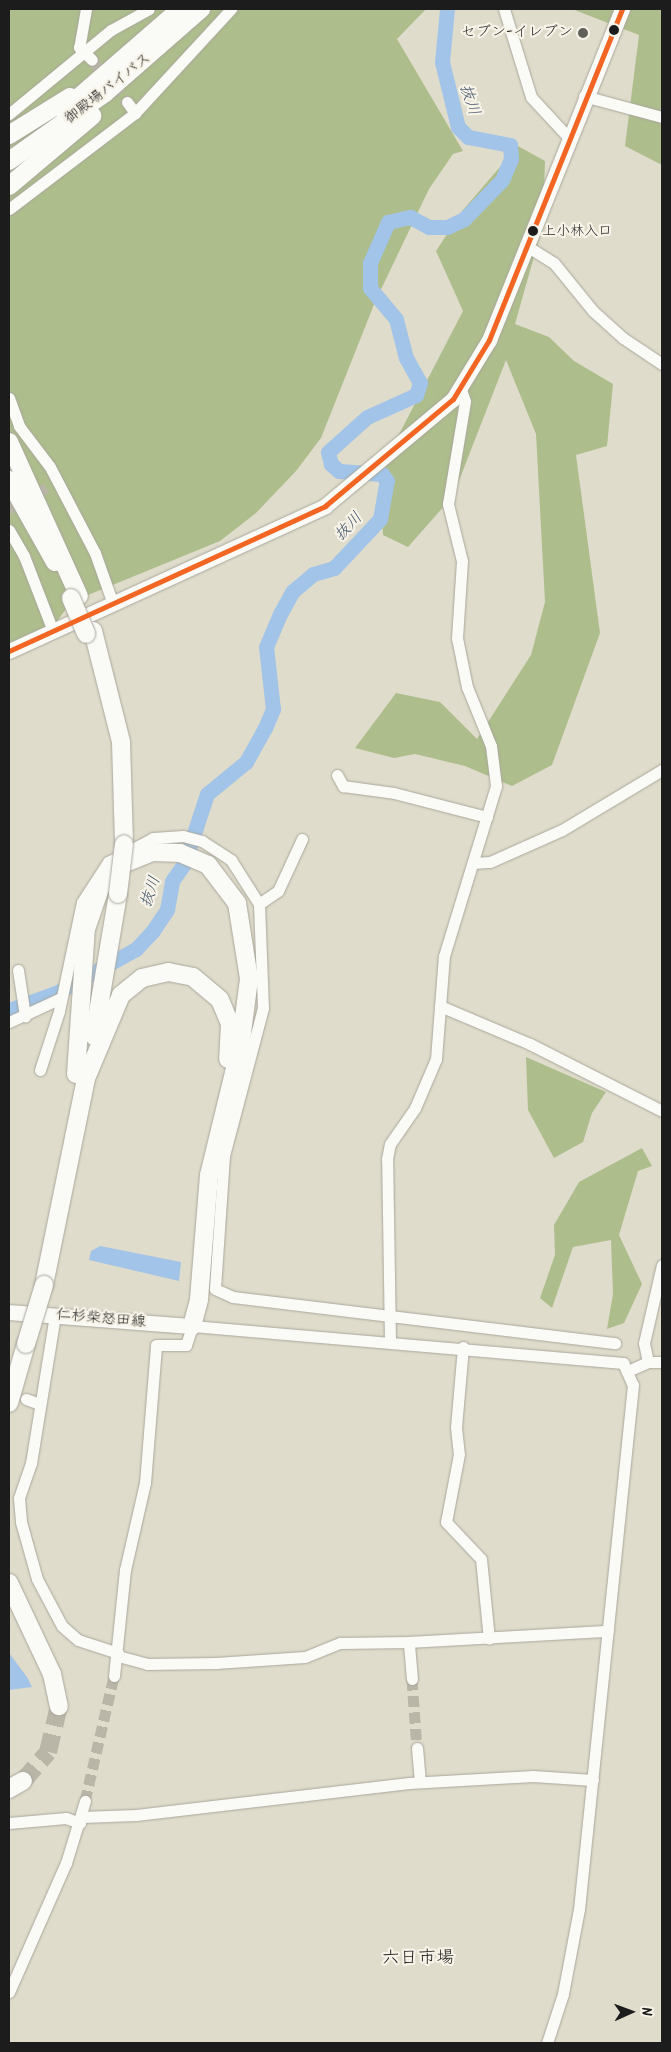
<!DOCTYPE html>
<meta charset="utf-8">
<style>
body{margin:0}
#map{position:relative;width:671px;height:2052px;overflow:hidden;background:#e0dccb;font-family:Kalam,"Klee One",sans-serif}
div>[style]{position:absolute}
.forest>*{inset:0;background:#adbd8c}
.water>*{inset:0;background:#a1c4e8}
.river>*{height:15px;margin:-7.5px;padding:0 7.5px;transform-origin:7.5px;border-radius:7.5px;background:#a1c4e8}
.minor-tunnel>*{height:11px;margin-top:-5.5px;transform-origin:0;background:repeating-linear-gradient(90deg,#b9b6a8 0 11px,transparent 0 16.5px)}
.highway-tunnel>*{height:18px;margin-top:-9px;transform-origin:0;background:repeating-linear-gradient(90deg,#b9b6a8 0 18px,transparent 0 27px)}
.roads{filter:drop-shadow(0 0 1px #a9a79c) drop-shadow(0 0 1px #a9a79c)}
.minor>*{height:11px;margin:-5.5px;padding:0 5.5px;transform-origin:5.5px;border-radius:5.5px;background:#fafaf7}
.major>*{height:15px;margin:-7.5px;padding:0 7.5px;transform-origin:7.5px;border-radius:7.5px;background:#fafaf7}
.highway>*{height:18px;margin:-9px;padding:0 9px;transform-origin:9px;border-radius:9px;background:#fafaf7}
.bridges{filter:drop-shadow(0 0 1px #a9a79c) drop-shadow(0 0 1px #a9a79c)}
.highway-bridge>*{height:18px;margin:-9px;padding:0 9px;transform-origin:9px;border-radius:9px;background:#fafaf7}
.bus-1>*{height:5px;margin:-2.5px;padding:0 2.5px;transform-origin:2.5px;border-radius:2.5px;background:#f26522}
.dots>*{width:14px;height:14px;translate:-50% -50%;box-sizing:border-box;border:2px solid #f7f3e8;border-radius:50%}
span{translate:-50% -50%;white-space:nowrap;text-align:center;line-height:1.15;-webkit-text-stroke:4.5px #f7f3e8;paint-order:stroke}
.bus-label{font-size:14px;color:#1c1c1c}
.left{translate:0 -50%;text-align:left}
.poi-label{font-size:15px;color:#1c1c1c}
.right{translate:-100% -50%;text-align:right}
.street-label{font-size:15px;color:#1c1c1c}
.water-label{font-size:16px;color:#415368;font-style:italic}
.quarter-label{font-size:18px;color:#1c1c1c}
.frame{position:absolute;inset:0;border:10px solid #1c1c1c;pointer-events:none}
.north{position:absolute;left:606px;top:1987px;width:50px;height:50px;-webkit-text-stroke:4px #f7f3e8;paint-order:stroke;rotate:88deg;font-size:14px;font-weight:700;line-height:20px;text-align:center;color:#1c1c1c}
.north::after{content:'';display:block;margin:auto;width:18px;height:22px;background:#1c1c1c;clip-path:polygon(50% 0,100% 100%,50% 72%,0 100%)}
</style>
<div id="map">
<div class="forest">
<i style="clip-path:polygon(9px 9px,426px 9px,397px 39px,463px 151px,453px 154px,429px 189px,375px 302px,321px 438px,296px 471px,256px 513px,220px 541px,71px 602px,53px 627px,9px 645px)"></i>
<i style="clip-path:polygon(572px 9px,662px 9px,662px 165px,625px 146px,639px 35px)"></i>
<i style="clip-path:polygon(518px 146px,545px 161px,543px 225px,515px 324px,549px 337px,574px 361px,613px 384px,607px 446px,576px 455px,600px 633px,552px 765px,512px 786px,465px 766px,415px 754px,394px 758px,355px 748px,396px 693px,440px 702px,477px 739px,531px 655px,545px 602px,536px 434px,506px 360px,453px 496px,408px 547px,383px 535px,380px 471px,463px 311px,436px 251px,463px 210px)"></i>
<i style="clip-path:polygon(526px 1057px,606px 1092px,592px 1113px,583px 1142px,554px 1158px,528px 1110px)"></i>
<i style="clip-path:polygon(642px 1148px,652px 1166px,638px 1171px,619px 1235px,642px 1284px,624px 1323px,607px 1329px,613px 1294px,611px 1240px,573px 1247px,552px 1308px,540px 1298px,555px 1255px,554px 1225px,579px 1182px)"></i>
</div>
<div class="water">
<i style="clip-path:polygon(100px 1246px,181px 1262px,179px 1281px,89px 1260px,91px 1251px)"></i>
<i style="clip-path:polygon(9px 1653px,27px 1677px,32px 1687px,9px 1690px)"></i>
</div>
<div class="river">
<i style="left:9px;top:1010px;width:52px;rotate:-20.2deg"></i>
<i style="left:58px;top:992px;width:89px;rotate:-28.9deg"></i>
<i style="left:136px;top:949px;width:23px;rotate:-47deg"></i>
<i style="left:152px;top:932px;width:27px;rotate:-56deg"></i>
<i style="left:167px;top:910px;width:29px;rotate:-80deg"></i>
<i style="left:172px;top:881px;width:21px;rotate:-55deg"></i>
<i style="left:184px;top:864px;width:74px;rotate:-71.8deg"></i>
<i style="left:207px;top:794px;width:50px;rotate:-39.4deg"></i>
<i style="left:246px;top:762px;width:39px;rotate:-61deg"></i>
<i style="left:265px;top:728px;width:21px;rotate:-67deg"></i>
<i style="left:273px;top:709px;width:62px;rotate:-96.4deg"></i>
<i style="left:266px;top:647px;width:36px;rotate:-67deg"></i>
<i style="left:280px;top:614px;width:26px;rotate:-61deg"></i>
<i style="left:293px;top:591px;width:26px;rotate:-40deg"></i>
<i style="left:313px;top:574px;width:22px;rotate:-16deg"></i>
<i style="left:334px;top:568px;width:67px;rotate:-46.8deg"></i>
<i style="left:380px;top:519px;width:39px;rotate:-80deg"></i>
<i style="left:387px;top:481px;width:9px;rotate:-126deg"></i>
<i style="left:382px;top:474px;width:43px;rotate:-176deg"></i>
<i style="left:339px;top:471px;width:11px;rotate:-139deg"></i>
<i style="left:331px;top:464px;width:12px;rotate:-104deg"></i>
<i style="left:328px;top:452px;width:52px;rotate:-41.9deg"></i>
<i style="left:367px;top:417px;width:54px;rotate:-24.2deg"></i>
<i style="left:416px;top:395px;width:13px;rotate:-72deg"></i>
<i style="left:420px;top:383px;width:29px;rotate:-119deg"></i>
<i style="left:406px;top:358px;width:40px;rotate:-104.4deg"></i>
<i style="left:396px;top:319px;width:40px;rotate:-130deg"></i>
<i style="left:370px;top:288px;width:25px;rotate:-90deg"></i>
<i style="left:370px;top:263px;width:45px;rotate:-66.3deg"></i>
<i style="left:388px;top:222px;width:23px;rotate:-13deg"></i>
<i style="left:410px;top:217px;width:21px;rotate:28deg"></i>
<i style="left:429px;top:227px;width:18px"></i>
<i style="left:447px;top:227px;width:19px;rotate:-25deg"></i>
<i style="left:464px;top:219px;width:54px;rotate:-45.7deg"></i>
<i style="left:502px;top:180px;width:23px;rotate:-67deg"></i>
<i style="left:511px;top:159px;width:14px;rotate:-94deg"></i>
<i style="left:510px;top:145px;width:43px;rotate:-169.2deg"></i>
<i style="left:468px;top:137px;width:14px;rotate:-135deg"></i>
<i style="left:458px;top:127px;width:67px;rotate:-103.8deg"></i>
<i style="left:442px;top:62px;width:53px;rotate:-84.6deg"></i>
</div>
<div class="minor-tunnel">
<i style="left:92px;top:60px;width:55px;rotate:50.2deg"></i>
<i style="left:9px;top:509px;width:43px;rotate:-29.6deg"></i>
<i style="left:412px;top:1679px;width:69px;rotate:85.9deg"></i>
<i style="left:85px;top:1801px;width:128px;rotate:-76.9deg"></i>
</div>
<div class="highway-tunnel">
<i style="left:23px;top:1781px;width:38px;rotate:-49deg"></i>
<i style="left:48px;top:1752px;width:47px;rotate:-76.6deg"></i>
</div>
<div class="roads">
<div class="minor">
<i style="left:86px;top:9px;width:39px;rotate:100deg"></i>
<i style="left:79px;top:47px;width:18px;rotate:45deg"></i>
<i style="left:504px;top:9px;width:92px;rotate:72.9deg"></i>
<i style="left:531px;top:97px;width:54px;rotate:47.2deg"></i>
<i style="left:584px;top:96px;width:81px;rotate:15.1deg"></i>
<i style="left:127px;top:102px;width:14px;rotate:54deg"></i>
<i style="left:9px;top:114px;width:132px;rotate:-39.5deg"></i>
<i style="left:111px;top:30px;width:43px;rotate:-28.9deg"></i>
<i style="left:9px;top:209px;width:158px;rotate:-37.3deg"></i>
<i style="left:135px;top:113px;width:142px;rotate:-47.3deg"></i>
<i style="left:525px;top:245px;width:34px;rotate:32deg"></i>
<i style="left:554px;top:263px;width:62px;rotate:50.9deg"></i>
<i style="left:593px;top:311px;width:40px;rotate:42deg"></i>
<i style="left:623px;top:338px;width:47px;rotate:33.7deg"></i>
<i style="left:9px;top:398px;width:30px;rotate:70deg"></i>
<i style="left:19px;top:426px;width:51px;rotate:52.9deg"></i>
<i style="left:50px;top:467px;width:97px;rotate:62.4deg"></i>
<i style="left:95px;top:553px;width:54px;rotate:70.6deg"></i>
<i style="left:9px;top:530px;width:30px;rotate:60deg"></i>
<i style="left:24px;top:556px;width:80px;rotate:68.9deg"></i>
<i style="left:337px;top:775px;width:13px;rotate:61deg"></i>
<i style="left:343px;top:786px;width:51px;rotate:7.8deg"></i>
<i style="left:394px;top:793px;width:96px;rotate:14.5deg"></i>
<i style="left:302px;top:839px;width:57px;rotate:114.8deg"></i>
<i style="left:278px;top:891px;width:23px;rotate:146deg"></i>
<i style="left:259px;top:904px;width:104px;rotate:87.8deg"></i>
<i style="left:263px;top:1008px;width:153px;rotate:104.8deg"></i>
<i style="left:224px;top:1156px;width:133px;rotate:93.9deg"></i>
<i style="left:215px;top:1289px;width:20px;rotate:24deg"></i>
<i style="left:233px;top:1297px;width:385px;rotate:6.9deg"></i>
<i style="left:474px;top:863px;width:16px;rotate:-4deg"></i>
<i style="left:490px;top:862px;width:79px;rotate:-24deg"></i>
<i style="left:562px;top:830px;width:117px;rotate:-31deg"></i>
<i style="left:18px;top:970px;width:47px;rotate:81.3deg"></i>
<i style="left:440px;top:1006px;width:98px;rotate:22.9deg"></i>
<i style="left:530px;top:1044px;width:148px;rotate:26.9deg"></i>
<i style="left:9px;top:1022px;width:57px;rotate:-24.8deg"></i>
<i style="left:40px;top:1070px;width:62px;rotate:-72.1deg"></i>
<i style="left:59px;top:1011px;width:111px;rotate:-78.1deg"></i>
<i style="left:82px;top:902px;width:48px;rotate:-57deg"></i>
<i style="left:108px;top:862px;width:51px;rotate:-28.1deg"></i>
<i style="left:153px;top:838px;width:30px;rotate:-4deg"></i>
<i style="left:183px;top:836px;width:20px;rotate:15deg"></i>
<i style="left:202px;top:841px;width:35px;rotate:33deg"></i>
<i style="left:231px;top:860px;width:52px;rotate:57.5deg"></i>
<i style="left:55px;top:1315px;width:150px;rotate:99.2deg"></i>
<i style="left:31px;top:1463px;width:37px;rotate:109deg"></i>
<i style="left:19px;top:1498px;width:24px;rotate:85deg"></i>
<i style="left:21px;top:1522px;width:59px;rotate:74.3deg"></i>
<i style="left:37px;top:1579px;width:53px;rotate:62deg"></i>
<i style="left:62px;top:1626px;width:21px;rotate:41deg"></i>
<i style="left:78px;top:1640px;width:42px;rotate:18deg"></i>
<i style="left:390px;top:1341px;width:182px;rotate:-90.9deg"></i>
<i style="left:387px;top:1159px;width:15px;rotate:-79deg"></i>
<i style="left:390px;top:1144px;width:44px;rotate:-55.2deg"></i>
<i style="left:415px;top:1108px;width:53px;rotate:-66.8deg"></i>
<i style="left:436px;top:1059px;width:103px;rotate:-85.6deg"></i>
<i style="left:444px;top:956px;width:178px;rotate:-73deg"></i>
<i style="left:496px;top:786px;width:40px;rotate:-97.1deg"></i>
<i style="left:491px;top:746px;width:64px;rotate:-112.1deg"></i>
<i style="left:467px;top:687px;width:50px;rotate:-101.5deg"></i>
<i style="left:457px;top:638px;width:77px;rotate:-86.3deg"></i>
<i style="left:462px;top:561px;width:59px;rotate:-103.8deg"></i>
<i style="left:448px;top:504px;width:104px;rotate:-80.6deg"></i>
<i style="left:465px;top:401px;width:12px;rotate:-110deg"></i>
<i style="left:463px;top:1347px;width:80px;rotate:95deg"></i>
<i style="left:456px;top:1427px;width:27px;rotate:84deg"></i>
<i style="left:459px;top:1454px;width:69px;rotate:100.8deg"></i>
<i style="left:446px;top:1522px;width:51px;rotate:46.6deg"></i>
<i style="left:481px;top:1559px;width:80px;rotate:84.3deg"></i>
<i style="left:648px;top:1362px;width:19px;rotate:-102deg"></i>
<i style="left:644px;top:1343px;width:80px;rotate:-77deg"></i>
<i style="left:630px;top:1370px;width:20px;rotate:-24deg"></i>
<i style="left:648px;top:1362px;width:14px"></i>
<i style="left:26px;top:1399px;width:15px;rotate:20deg"></i>
<i style="left:118px;top:1656px;width:30px;rotate:15deg"></i>
<i style="left:147px;top:1664px;width:69px;rotate:-0.8deg"></i>
<i style="left:216px;top:1663px;width:89px;rotate:-3.9deg"></i>
<i style="left:305px;top:1657px;width:38px;rotate:-22deg"></i>
<i style="left:340px;top:1643px;width:69px;rotate:-0.8deg"></i>
<i style="left:114px;top:1676px;width:107px;rotate:-84.1deg"></i>
<i style="left:125px;top:1570px;width:89px;rotate:-77.1deg"></i>
<i style="left:145px;top:1483px;width:138px;rotate:-85.4deg"></i>
<i style="left:156px;top:1345px;width:30px"></i>
<i style="left:186px;top:1345px;width:20px;rotate:-72deg"></i>
<i style="left:192px;top:1326px;width:433px;rotate:4.9deg"></i>
<i style="left:623px;top:1363px;width:24px;rotate:66deg"></i>
<i style="left:633px;top:1385px;width:527px;rotate:95.88deg"></i>
<i style="left:579px;top:1909px;width:86px;rotate:100.7deg"></i>
<i style="left:563px;top:1994px;width:52px;rotate:108.1deg"></i>
<i style="left:412px;top:1679px;width:37px;rotate:-95deg"></i>
<i style="left:409px;top:1642px;width:199px;rotate:-3.2deg"></i>
<i style="left:417px;top:1748px;width:34px;rotate:85deg"></i>
<i style="left:81px;top:1817px;width:55px;rotate:-2.1deg"></i>
<i style="left:136px;top:1815px;width:275px;rotate:-6.7deg"></i>
<i style="left:409px;top:1783px;width:124px;rotate:-3.2deg"></i>
<i style="left:533px;top:1776px;width:60px;rotate:3.8deg"></i>
<i style="left:9px;top:1823px;width:57px;rotate:-5deg"></i>
<i style="left:66px;top:1818px;width:15px;rotate:20deg"></i>
<i style="left:9px;top:1992px;width:141px;rotate:-66.2deg"></i>
<i style="left:66px;top:1863px;width:65px;rotate:-73deg"></i>
</div>
<div class="major">
<i style="left:9px;top:651px;width:348px;rotate:-24.6deg"></i>
<i style="left:325px;top:506px;width:167px;rotate:-39.9deg"></i>
<i style="left:453px;top:399px;width:69px;rotate:-58.6deg"></i>
<i style="left:489px;top:340px;width:357px;rotate:-68.1deg"></i>
<i style="left:9px;top:1312px;width:184px;rotate:4.4deg"></i>
</div>
<div class="highway">
<i style="left:64px;top:110px;width:154px;rotate:-41deg"></i>
<i style="left:9px;top:135px;width:72px;rotate:-31.9deg"></i>
<i style="left:9px;top:161px;width:118px;rotate:-35.3deg"></i>
<i style="left:105px;top:93px;width:128px;rotate:-41.2deg"></i>
<i style="left:9px;top:186px;width:109px;rotate:-40.1deg"></i>
<i style="left:9px;top:442px;width:169px;rotate:65.6deg"></i>
<i style="left:9px;top:480px;width:94px;rotate:60.7deg"></i>
<i style="left:93px;top:631px;width:114px;rotate:75.8deg"></i>
<i style="left:121px;top:742px;width:102px;rotate:88.3deg"></i>
<i style="left:94px;top:1036px;width:144px;rotate:-80.4deg"></i>
<i style="left:76px;top:1074px;width:145px;rotate:-86.1deg"></i>
<i style="left:86px;top:929px;width:43px;rotate:-71.1deg"></i>
<i style="left:100px;top:888px;width:28px;rotate:-51deg"></i>
<i style="left:118px;top:866px;width:38px;rotate:-22deg"></i>
<i style="left:153px;top:852px;width:27px;rotate:2deg"></i>
<i style="left:180px;top:853px;width:30px;rotate:23deg"></i>
<i style="left:208px;top:865px;width:48px;rotate:52.7deg"></i>
<i style="left:237px;top:903px;width:77px;rotate:81deg"></i>
<i style="left:249px;top:979px;width:70px;rotate:97.4deg"></i>
<i style="left:240px;top:1048px;width:131px;rotate:103.7deg"></i>
<i style="left:209px;top:1175px;width:125px;rotate:94.6deg"></i>
<i style="left:199px;top:1300px;width:27px;rotate:105deg"></i>
<i style="left:87px;top:1076px;width:88px;rotate:-67.2deg"></i>
<i style="left:121px;top:995px;width:27px;rotate:-39deg"></i>
<i style="left:142px;top:978px;width:27px;rotate:-13deg"></i>
<i style="left:168px;top:972px;width:25px;rotate:11deg"></i>
<i style="left:193px;top:977px;width:35px;rotate:40deg"></i>
<i style="left:220px;top:1000px;width:26px;rotate:67deg"></i>
<i style="left:230px;top:1024px;width:35px;rotate:93deg"></i>
<i style="left:44px;top:1285px;width:226px;rotate:-78.5deg"></i>
<i style="left:9px;top:1403px;width:61px;rotate:-73.9deg"></i>
<i style="left:9px;top:1583px;width:101px;rotate:64.7deg"></i>
<i style="left:52px;top:1674px;width:33px;rotate:78deg"></i>
<i style="left:9px;top:1789px;width:16px;rotate:-30deg"></i>
</div>
</div>
<div class="bridges">
<div class="highway-bridge">
<i style="left:71px;top:598px;width:39px;rotate:67deg"></i>
<i style="left:118px;top:894px;width:50px;rotate:-83.2deg"></i>
<i style="left:26px;top:1344px;width:62px;rotate:-73deg"></i>
</div>
</div>
<div class="bus-1">
<i style="left:9px;top:651px;width:348px;rotate:-24.6deg"></i>
<i style="left:325px;top:506px;width:167px;rotate:-39.9deg"></i>
<i style="left:453px;top:399px;width:69px;rotate:-58.6deg"></i>
<i style="left:489px;top:340px;width:357px;rotate:-68.1deg"></i>
</div>
<div class="dots">
<i style="left:614px;top:30px;background:#1c1c1c"></i>
<i style="left:583px;top:33px;background:#615f59"></i>
<i style="left:533px;top:231px;background:#1c1c1c"></i>
</div>
<div class="bus-label">
<span class="left" style="left:542px;top:231px">上小林入口</span>
</div>
<div class="poi-label">
<span class="right" style="left:573px;top:33px">セブン-イレブン</span>
</div>
<div class="street-label">
<span style="left:108px;top:89px;rotate:-38deg">御殿場バイパス</span>
<span style="left:101px;top:1319px;rotate:5deg">仁杉柴怒田線</span>
</div>
<div class="water-label">
<span style="left:469px;top:100px;rotate:71deg">抜川</span>
<span style="left:349px;top:527px;rotate:-47deg">抜川</span>
<span style="left:151px;top:892px;rotate:-71deg">抜川</span>
</div>
<div class="quarter-label">
<span style="left:418px;top:1959px">六日市場</span>
</div>
<div class="frame"></div>
<div class="north">N</div>
</div>
